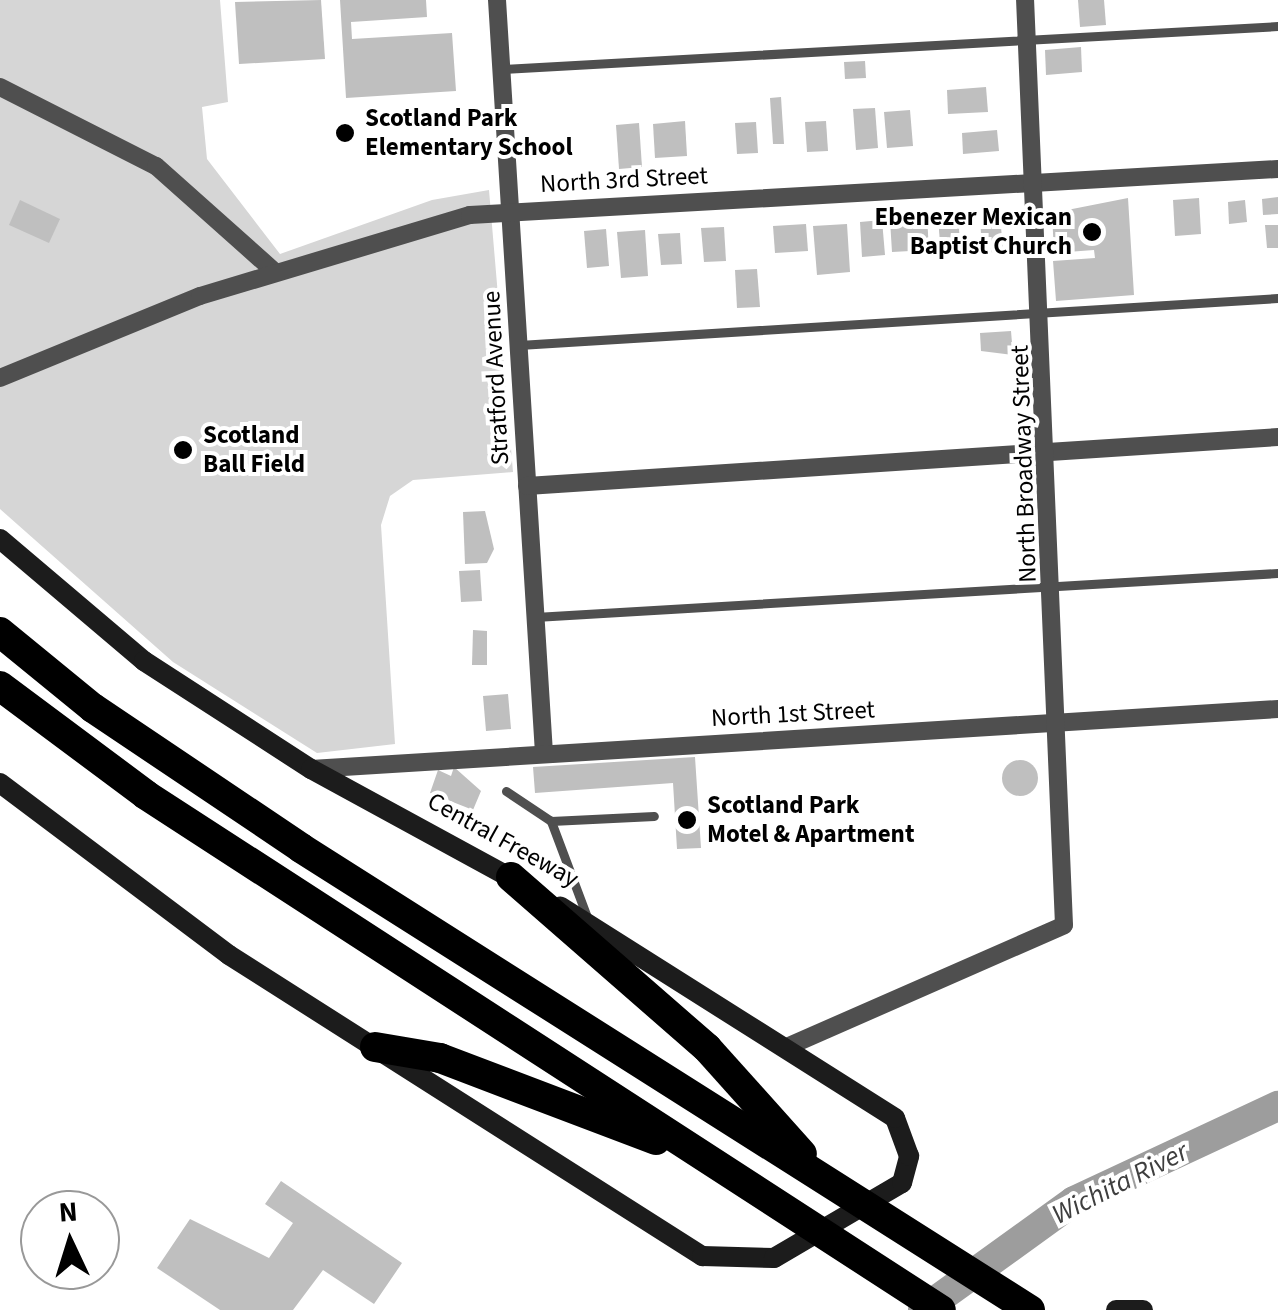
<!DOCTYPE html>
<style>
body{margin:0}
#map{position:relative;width:1278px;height:1310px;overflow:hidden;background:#fff;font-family:"Source Sans 3",sans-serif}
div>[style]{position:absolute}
.green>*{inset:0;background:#d6d6d6}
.river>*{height:30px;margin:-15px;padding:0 15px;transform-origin:15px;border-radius:15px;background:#9d9d9d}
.building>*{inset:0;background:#bfbfbf}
.round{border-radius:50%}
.lane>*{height:9px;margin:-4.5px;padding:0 4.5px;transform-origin:4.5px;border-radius:4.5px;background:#4f4f4f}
.street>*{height:18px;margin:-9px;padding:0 9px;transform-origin:9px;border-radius:9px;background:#4f4f4f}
.secondary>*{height:20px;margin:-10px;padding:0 10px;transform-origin:10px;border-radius:10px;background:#1c1c1c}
.highway>*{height:30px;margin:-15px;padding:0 15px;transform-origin:15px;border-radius:15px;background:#000}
.dots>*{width:28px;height:28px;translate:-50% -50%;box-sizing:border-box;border:5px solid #fff;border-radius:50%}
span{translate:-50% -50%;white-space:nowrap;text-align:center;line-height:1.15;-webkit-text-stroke:8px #fff;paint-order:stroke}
.poi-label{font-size:25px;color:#000;font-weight:700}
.left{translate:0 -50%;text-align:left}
.right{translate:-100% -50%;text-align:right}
.street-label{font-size:25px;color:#000}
.water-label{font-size:28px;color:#3e3e3e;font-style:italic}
.north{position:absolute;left:20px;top:1190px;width:100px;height:100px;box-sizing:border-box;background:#fff;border:2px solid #999;border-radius:50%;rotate:356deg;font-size:28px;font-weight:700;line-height:40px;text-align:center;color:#000}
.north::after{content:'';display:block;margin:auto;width:35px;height:45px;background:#000;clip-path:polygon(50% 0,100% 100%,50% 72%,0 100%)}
</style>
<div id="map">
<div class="green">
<i style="clip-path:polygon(0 0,220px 0,228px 102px,202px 107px,207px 159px,280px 254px,432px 200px,489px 190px,513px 472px,413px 480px,390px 496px,381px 525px,395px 744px,317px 753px,173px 662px,0 509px)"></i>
</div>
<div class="river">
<i style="left:923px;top:1310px;width:186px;rotate:-35.8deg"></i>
<i style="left:1074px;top:1201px;width:225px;rotate:-25deg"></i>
</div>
<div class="building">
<i style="clip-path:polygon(321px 0,325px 59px,239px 64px,235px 2px)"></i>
<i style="clip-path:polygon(340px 0,426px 0,427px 17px,351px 22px,352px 39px,452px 33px,456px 91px,346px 98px)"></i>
<i style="clip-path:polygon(1078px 0,1104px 0,1106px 25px,1080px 27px)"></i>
<i style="clip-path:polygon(1081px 47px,1082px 72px,1046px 75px,1045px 50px)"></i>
<i style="clip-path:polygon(865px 61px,866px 78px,845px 79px,844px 62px)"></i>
<i style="clip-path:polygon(986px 87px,988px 112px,948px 114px,947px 90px)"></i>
<i style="clip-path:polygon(781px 97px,784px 144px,773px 144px,770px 98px)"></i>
<i style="clip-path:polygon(875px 108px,878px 148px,856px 150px,853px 109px)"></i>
<i style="clip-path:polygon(910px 110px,913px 146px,887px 148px,884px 112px)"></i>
<i style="clip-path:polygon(685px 121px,687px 156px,655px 158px,653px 124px)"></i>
<i style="clip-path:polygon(826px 121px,828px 151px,807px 152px,805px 122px)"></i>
<i style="clip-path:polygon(756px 122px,758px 153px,737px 154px,735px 123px)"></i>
<i style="clip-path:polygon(639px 123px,642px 167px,619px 169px,616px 125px)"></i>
<i style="clip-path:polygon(997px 130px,999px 151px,963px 154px,962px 133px)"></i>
<i style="clip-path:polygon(1278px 197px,1278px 214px,1263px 215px,1262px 199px)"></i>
<i style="clip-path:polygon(1128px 198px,1134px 295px,1056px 301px,1053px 261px,1095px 258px,1094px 250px,1054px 253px,1052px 213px)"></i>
<i style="clip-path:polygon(1199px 198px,1201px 234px,1175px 236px,1173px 200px)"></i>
<i style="clip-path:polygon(20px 200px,60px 219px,49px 243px,9px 225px)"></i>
<i style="clip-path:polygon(1245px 200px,1247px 222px,1229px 224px,1228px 202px)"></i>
<i style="clip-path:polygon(1000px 214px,1003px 252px,982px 253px,980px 215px)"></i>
<i style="clip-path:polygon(958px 215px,960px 243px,940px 244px,938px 216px)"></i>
<i style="clip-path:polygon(927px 217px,929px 250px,892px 252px,890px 220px)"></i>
<i style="clip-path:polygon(882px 220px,885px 255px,862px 257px,860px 222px)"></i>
<i style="clip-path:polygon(806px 224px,808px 251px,775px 253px,773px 226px)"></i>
<i style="clip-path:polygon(847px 224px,850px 272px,817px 275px,813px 226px)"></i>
<i style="clip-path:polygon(1265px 225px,1278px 225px,1278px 248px,1267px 248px)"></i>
<i style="clip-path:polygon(724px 227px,726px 261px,704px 262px,701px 228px)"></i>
<i style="clip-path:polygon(606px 229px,609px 266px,587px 268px,584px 231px)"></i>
<i style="clip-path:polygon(645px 230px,648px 276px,621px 278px,617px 232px)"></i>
<i style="clip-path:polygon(680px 233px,682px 264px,661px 265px,658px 234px)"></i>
<i style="clip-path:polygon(757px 269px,760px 307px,737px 308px,735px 270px)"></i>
<i style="clip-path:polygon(1011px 331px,1013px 355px,981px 351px,980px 333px)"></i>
<i style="clip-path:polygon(485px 511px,494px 549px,487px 563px,465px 564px,463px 512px)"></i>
<i style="clip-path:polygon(480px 570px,482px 601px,461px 602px,459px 571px)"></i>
<i style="clip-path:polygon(473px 630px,487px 631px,487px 665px,472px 665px)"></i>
<i style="clip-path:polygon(508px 694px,511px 729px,486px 731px,483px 696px)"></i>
<i style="clip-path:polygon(695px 757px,701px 848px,677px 849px,673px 783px,535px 793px,533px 767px)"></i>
<i class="round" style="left:1002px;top:760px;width:36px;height:36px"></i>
<i style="clip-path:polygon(454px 767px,481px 791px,473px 810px,430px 793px,438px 770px,451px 776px)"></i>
<i style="clip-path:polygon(281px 1181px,402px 1263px,374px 1304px,323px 1270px,293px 1310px,220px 1310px,157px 1268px,190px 1219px,269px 1258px,293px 1223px,265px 1204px)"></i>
</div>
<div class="lane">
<i style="left:502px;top:69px;width:777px;rotate:-3.17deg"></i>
<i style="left:519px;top:345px;width:760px;rotate:-3.54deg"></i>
<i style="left:535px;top:617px;width:744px;rotate:-3.39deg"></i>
<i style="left:506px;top:791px;width:54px;rotate:33.7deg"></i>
<i style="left:587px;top:917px;width:103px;rotate:-110.6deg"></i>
<i style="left:551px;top:821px;width:103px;rotate:-2.8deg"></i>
</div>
<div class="street">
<i style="left:497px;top:0;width:754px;rotate:86.43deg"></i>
<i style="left:0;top:87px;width:175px;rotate:26.9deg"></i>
<i style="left:156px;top:166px;width:158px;rotate:41.7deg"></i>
<i style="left:0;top:378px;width:216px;rotate:-22.3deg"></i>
<i style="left:200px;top:296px;width:282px;rotate:-16.7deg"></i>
<i style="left:470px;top:215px;width:809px;rotate:-3.26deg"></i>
<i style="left:527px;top:486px;width:753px;rotate:-3.73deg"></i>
<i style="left:311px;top:769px;width:969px;rotate:-3.55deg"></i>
<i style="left:789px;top:1046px;width:300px;rotate:-23.7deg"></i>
<i style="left:1064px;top:925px;width:926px;rotate:-92.41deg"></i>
</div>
<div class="secondary">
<i style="left:0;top:539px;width:189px;rotate:40.3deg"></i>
<i style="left:144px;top:661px;width:199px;rotate:32.9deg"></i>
<i style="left:311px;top:769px;width:240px;rotate:28.6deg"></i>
<i style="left:0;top:783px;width:286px;rotate:36.9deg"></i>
<i style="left:229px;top:955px;width:561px;rotate:32.47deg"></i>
<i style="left:702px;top:1256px;width:72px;rotate:1.6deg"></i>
<i style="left:774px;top:1258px;width:148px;rotate:-30.4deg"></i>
<i style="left:902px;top:1183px;width:28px;rotate:-75deg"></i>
<i style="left:909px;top:1156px;width:40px;rotate:-110.2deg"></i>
<i style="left:895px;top:1118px;width:396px;rotate:-147.7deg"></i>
<i style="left:1116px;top:1310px;width:27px"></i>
</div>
<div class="highway">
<i style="left:0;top:632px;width:120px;rotate:39.3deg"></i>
<i style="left:93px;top:708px;width:251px;rotate:33.9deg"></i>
<i style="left:301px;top:848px;width:863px;rotate:32.36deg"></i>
<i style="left:0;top:686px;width:182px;rotate:36.7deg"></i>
<i style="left:146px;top:795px;width:947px;rotate:32.94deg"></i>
<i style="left:511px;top:877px;width:260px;rotate:41.1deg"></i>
<i style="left:707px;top:1048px;width:142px;rotate:48.1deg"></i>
<i style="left:375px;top:1047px;width:66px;rotate:9.6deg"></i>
<i style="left:440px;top:1058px;width:231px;rotate:20.8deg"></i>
</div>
<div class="dots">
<i style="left:345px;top:133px;background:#000"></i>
<i style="left:1092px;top:232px;background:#000"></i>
<i style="left:183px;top:450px;background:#000"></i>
<i style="left:687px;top:820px;background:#000"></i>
</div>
<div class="poi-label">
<span class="left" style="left:365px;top:133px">Scotland Park<br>Elementary School</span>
<span class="right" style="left:1072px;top:232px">Ebenezer Mexican<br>Baptist Church</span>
<span class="left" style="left:203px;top:450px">Scotland<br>Ball Field</span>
<span class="left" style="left:707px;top:820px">Scotland Park<br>Motel &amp; Apartment</span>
</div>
<div class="street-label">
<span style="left:624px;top:180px;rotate:-3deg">North 3rd Street</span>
<span style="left:496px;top:378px;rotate:-93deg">Stratford Avenue</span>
<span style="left:1024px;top:464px;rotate:-92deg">North Broadway Street</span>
<span style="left:793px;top:714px;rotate:-3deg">North 1st Street</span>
<span style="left:503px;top:840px;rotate:29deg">Central Freeway</span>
</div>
<div class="water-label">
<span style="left:1120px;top:1183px;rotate:-27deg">Wichita River</span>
</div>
<div class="north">N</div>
</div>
